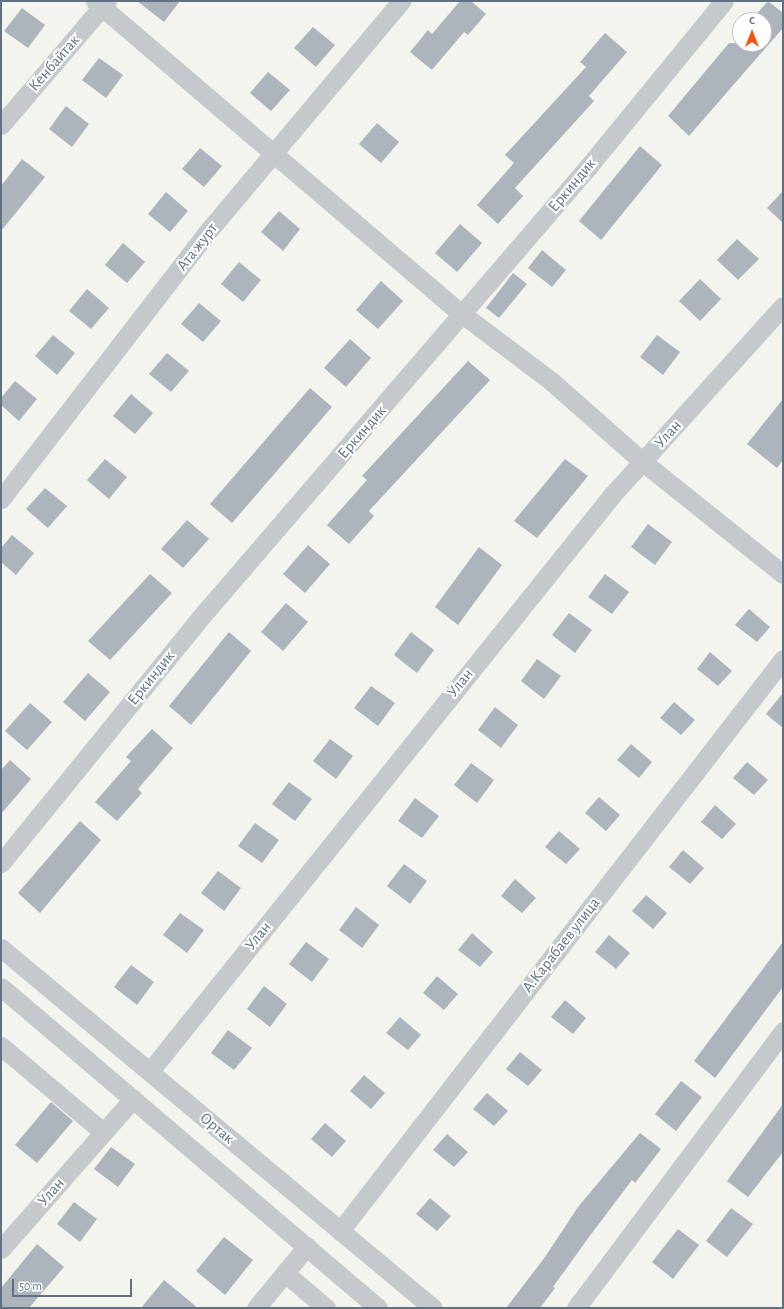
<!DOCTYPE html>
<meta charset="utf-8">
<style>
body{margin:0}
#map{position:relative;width:784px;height:1309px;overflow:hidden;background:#f4f4ef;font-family:"Alegreya Sans",sans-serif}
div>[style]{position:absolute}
.building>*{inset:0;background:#adb4bb}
.minor>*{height:19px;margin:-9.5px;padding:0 9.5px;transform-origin:9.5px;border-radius:9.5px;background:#c6c9cc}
span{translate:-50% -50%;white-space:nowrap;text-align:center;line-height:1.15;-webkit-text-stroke:4px #fff;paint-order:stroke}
.street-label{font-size:16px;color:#607184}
.frame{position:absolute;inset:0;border:2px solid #607184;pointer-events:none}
.north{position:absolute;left:732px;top:12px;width:40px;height:40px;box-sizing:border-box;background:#fff;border:1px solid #bfc6ce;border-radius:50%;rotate:0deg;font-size:11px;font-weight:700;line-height:16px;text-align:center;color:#607184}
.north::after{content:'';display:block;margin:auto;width:14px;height:18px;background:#f5530e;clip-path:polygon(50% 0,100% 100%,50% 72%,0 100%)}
.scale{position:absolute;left:12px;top:1279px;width:120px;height:18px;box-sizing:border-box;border:2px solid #607184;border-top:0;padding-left:5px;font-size:12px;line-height:14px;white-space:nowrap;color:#607184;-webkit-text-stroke:3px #fff;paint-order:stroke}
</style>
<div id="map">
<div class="building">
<i style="clip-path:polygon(137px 1px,180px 1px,164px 22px)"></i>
<i style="clip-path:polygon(460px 1px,471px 1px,486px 14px,468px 35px,464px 32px,432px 70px,410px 52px,428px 30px,432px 34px)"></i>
<i style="clip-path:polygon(768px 1px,783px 13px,783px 28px,689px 136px,668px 116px,729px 43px,764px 44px,764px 20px,751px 20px)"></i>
<i style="clip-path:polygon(22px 8px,45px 25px,28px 48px,4px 31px)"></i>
<i style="clip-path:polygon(313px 27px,335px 45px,316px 67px,294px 48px)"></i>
<i style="clip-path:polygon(605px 33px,627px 52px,589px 96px,594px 101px,515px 188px,523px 196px,498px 224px,477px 205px,514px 163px,505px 155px,586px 67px,580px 62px)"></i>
<i style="clip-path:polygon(99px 58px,123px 75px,106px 98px,82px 80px)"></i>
<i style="clip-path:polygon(268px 72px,290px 90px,271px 111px,250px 93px)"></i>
<i style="clip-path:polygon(66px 106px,89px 124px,72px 147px,49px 129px)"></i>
<i style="clip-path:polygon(377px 123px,399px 142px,381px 163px,359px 144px)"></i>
<i style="clip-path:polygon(640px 146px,662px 165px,601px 240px,579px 221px)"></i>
<i style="clip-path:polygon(200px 148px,222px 166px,204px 187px,182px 169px)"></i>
<i style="clip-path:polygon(22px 159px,45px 177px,1px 231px,1px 186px)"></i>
<i style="clip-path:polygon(783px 191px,783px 223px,767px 208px)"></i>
<i style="clip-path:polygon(166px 192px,188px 211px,170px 232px,148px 214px)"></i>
<i style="clip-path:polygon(279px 211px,300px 229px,283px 251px,261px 232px)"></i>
<i style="clip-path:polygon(460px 224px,482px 243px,457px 272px,435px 253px)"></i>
<i style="clip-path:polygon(737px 239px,759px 259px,738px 280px,717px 260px)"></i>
<i style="clip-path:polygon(123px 243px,145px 262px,127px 283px,105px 265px)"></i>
<i style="clip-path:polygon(542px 250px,566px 270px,552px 287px,528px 268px)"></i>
<i style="clip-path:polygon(239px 262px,261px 280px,243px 302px,221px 284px)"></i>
<i style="clip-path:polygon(513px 273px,527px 284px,499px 318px,486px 308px)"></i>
<i style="clip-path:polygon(700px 279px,721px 299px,700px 321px,679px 301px)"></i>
<i style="clip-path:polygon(381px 281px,403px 301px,378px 329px,356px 310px)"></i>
<i style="clip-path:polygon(87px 289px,109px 308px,91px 329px,69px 311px)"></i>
<i style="clip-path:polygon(199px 303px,221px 321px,203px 342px,181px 324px)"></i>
<i style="clip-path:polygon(53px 335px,75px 353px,57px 375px,35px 356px)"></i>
<i style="clip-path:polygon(657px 335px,680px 352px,663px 375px,640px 357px)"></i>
<i style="clip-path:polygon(350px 339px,371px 358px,346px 387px,324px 368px)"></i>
<i style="clip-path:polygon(167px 353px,189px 371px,171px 392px,149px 374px)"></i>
<i style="clip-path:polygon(468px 361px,490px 380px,369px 511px,374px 516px,349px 544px,327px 525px,367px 480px,362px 476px)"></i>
<i style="clip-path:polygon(15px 381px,37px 399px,19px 421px,1px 405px,1px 398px)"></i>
<i style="clip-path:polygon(310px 388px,332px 407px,232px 523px,210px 504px)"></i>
<i style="clip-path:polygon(131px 394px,153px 413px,135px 434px,113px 416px)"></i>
<i style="clip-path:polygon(783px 399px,783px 460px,777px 468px,747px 444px)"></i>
<i style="clip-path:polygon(105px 459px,127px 477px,109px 499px,87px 480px)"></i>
<i style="clip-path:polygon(565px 459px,588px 476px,537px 538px,514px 521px)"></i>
<i style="clip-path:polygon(45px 488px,67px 506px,48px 528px,26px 509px)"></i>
<i style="clip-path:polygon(187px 520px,209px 539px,183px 568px,161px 549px)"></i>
<i style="clip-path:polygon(648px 524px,672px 542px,655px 565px,631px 547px)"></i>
<i style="clip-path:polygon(12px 535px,34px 553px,16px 575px,1px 562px,1px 548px)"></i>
<i style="clip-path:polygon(308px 545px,330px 564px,305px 593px,283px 574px)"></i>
<i style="clip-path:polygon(479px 547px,502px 565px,458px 625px,435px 607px)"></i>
<i style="clip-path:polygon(150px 574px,172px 593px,110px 660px,88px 641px)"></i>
<i style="clip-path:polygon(605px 574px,629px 592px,612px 614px,588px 597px)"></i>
<i style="clip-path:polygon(286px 603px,308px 622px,283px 651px,261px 632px)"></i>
<i style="clip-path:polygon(749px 609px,770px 627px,757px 642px,735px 625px)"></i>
<i style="clip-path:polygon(569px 613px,592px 630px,575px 653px,552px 635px)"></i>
<i style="clip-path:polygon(229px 632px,251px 651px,191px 725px,169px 706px)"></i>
<i style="clip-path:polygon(411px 632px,434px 650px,417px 673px,394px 655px)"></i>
<i style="clip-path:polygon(710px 652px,732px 671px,718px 686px,697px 669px)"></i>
<i style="clip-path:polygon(537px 659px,561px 676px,544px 699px,521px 681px)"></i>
<i style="clip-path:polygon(88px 673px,110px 692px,85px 721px,63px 702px)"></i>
<i style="clip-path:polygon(371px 686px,395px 703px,378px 726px,354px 708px)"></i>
<i style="clip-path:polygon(783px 693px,783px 728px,766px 714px)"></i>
<i style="clip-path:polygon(674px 702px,695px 720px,681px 735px,660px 718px)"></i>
<i style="clip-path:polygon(30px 703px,52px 722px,27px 750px,5px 731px)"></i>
<i style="clip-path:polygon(495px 707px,518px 725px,501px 748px,478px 730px)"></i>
<i style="clip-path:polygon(152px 729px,173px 748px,138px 789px,142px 793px,117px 821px,95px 802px,131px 761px,126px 757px)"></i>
<i style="clip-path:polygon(330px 739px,353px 756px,336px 779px,313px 761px)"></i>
<i style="clip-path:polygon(631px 744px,652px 762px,639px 778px,617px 760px)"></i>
<i style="clip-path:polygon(10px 760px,31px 779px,1px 814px,1px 770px)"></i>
<i style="clip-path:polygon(747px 762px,768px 780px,754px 795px,733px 778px)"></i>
<i style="clip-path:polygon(471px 763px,494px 780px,477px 803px,454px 785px)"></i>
<i style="clip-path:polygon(289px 782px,312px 799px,295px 821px,272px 804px)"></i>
<i style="clip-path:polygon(599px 797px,620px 815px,606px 831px,585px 813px)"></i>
<i style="clip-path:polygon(415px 798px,439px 816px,422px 838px,398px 821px)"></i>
<i style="clip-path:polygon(715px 805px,736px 824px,722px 839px,701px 822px)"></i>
<i style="clip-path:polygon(80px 821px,101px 840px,40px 913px,18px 893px)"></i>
<i style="clip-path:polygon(255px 823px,279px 840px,262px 863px,238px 846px)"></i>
<i style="clip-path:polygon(559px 831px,580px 849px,566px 864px,545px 847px)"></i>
<i style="clip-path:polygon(683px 850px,704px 868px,690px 884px,669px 867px)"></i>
<i style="clip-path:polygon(404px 864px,427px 881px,410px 904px,387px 886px)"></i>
<i style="clip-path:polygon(218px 871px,241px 888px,224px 911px,201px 893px)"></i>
<i style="clip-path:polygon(515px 879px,536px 898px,522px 913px,501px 896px)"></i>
<i style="clip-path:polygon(646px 895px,667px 913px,653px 929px,632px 911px)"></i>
<i style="clip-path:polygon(356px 907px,379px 925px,362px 948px,339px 930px)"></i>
<i style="clip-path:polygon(180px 913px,204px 930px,187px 953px,163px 935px)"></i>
<i style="clip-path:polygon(472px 933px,493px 952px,480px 967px,458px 950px)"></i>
<i style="clip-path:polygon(609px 935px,630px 953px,616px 969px,595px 952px)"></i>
<i style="clip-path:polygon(306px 942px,329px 959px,312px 982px,289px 964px)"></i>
<i style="clip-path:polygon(783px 942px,783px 987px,715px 1078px,694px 1061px)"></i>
<i style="clip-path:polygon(131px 965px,154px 982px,137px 1005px,114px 987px)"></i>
<i style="clip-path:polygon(437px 976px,458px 994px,444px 1010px,423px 993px)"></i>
<i style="clip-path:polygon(264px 986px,287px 1004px,270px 1027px,247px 1009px)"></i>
<i style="clip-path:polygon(565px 1000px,586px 1018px,573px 1034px,551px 1017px)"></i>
<i style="clip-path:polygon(400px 1017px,421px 1035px,408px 1050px,386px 1033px)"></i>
<i style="clip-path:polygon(228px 1030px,252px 1048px,234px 1070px,211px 1053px)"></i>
<i style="clip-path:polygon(520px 1052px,542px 1070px,528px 1086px,506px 1069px)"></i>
<i style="clip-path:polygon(364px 1075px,385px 1093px,371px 1109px,350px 1091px)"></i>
<i style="clip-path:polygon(681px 1081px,702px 1097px,676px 1131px,655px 1114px)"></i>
<i style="clip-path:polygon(487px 1093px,508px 1111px,494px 1126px,473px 1109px)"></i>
<i style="clip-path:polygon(51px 1102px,73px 1121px,37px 1163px,15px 1145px)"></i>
<i style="clip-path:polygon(783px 1104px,783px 1152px,748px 1197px,727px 1181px)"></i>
<i style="clip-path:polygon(325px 1123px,346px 1141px,332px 1157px,311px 1139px)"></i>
<i style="clip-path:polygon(640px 1133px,661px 1149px,635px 1183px,632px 1180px,589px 1237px,553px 1287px,555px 1288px,540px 1308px,506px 1308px,545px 1257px,578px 1207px)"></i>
<i style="clip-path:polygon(447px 1134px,468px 1152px,454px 1167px,433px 1150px)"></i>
<i style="clip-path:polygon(111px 1147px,135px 1164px,118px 1187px,94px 1169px)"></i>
<i style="clip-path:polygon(430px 1198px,451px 1216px,437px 1231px,416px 1214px)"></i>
<i style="clip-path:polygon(74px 1202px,97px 1219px,80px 1242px,57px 1224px)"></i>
<i style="clip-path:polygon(731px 1208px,753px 1224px,727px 1257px,706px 1241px)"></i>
<i style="clip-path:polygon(678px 1229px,699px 1245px,673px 1279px,652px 1262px)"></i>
<i style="clip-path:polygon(224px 1237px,253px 1260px,225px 1295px,196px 1271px)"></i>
<i style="clip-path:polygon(37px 1244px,64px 1267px,29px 1308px,1px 1308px,1px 1288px)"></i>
<i style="clip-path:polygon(164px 1280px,198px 1308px,141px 1308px)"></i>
</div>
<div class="minor">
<i style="left:95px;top:1px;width:482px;rotate:40.5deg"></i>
<i style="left:462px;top:314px;width:110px;rotate:36.9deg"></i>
<i style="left:550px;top:380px;width:124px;rotate:41.4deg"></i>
<i style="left:643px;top:462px;width:179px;rotate:38.7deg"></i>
<i style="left:1px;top:125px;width:163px;rotate:-49.5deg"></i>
<i style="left:1px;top:499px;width:332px;rotate:-52.3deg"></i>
<i style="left:204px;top:236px;width:307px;rotate:-50deg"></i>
<i style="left:1px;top:863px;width:325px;rotate:-50.9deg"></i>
<i style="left:206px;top:611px;width:586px;rotate:-49.29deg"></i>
<i style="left:588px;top:167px;width:215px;rotate:-50.7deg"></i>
<i style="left:1px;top:948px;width:562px;rotate:39.81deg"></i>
<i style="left:1px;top:987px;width:495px;rotate:40.4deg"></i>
<i style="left:1px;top:1046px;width:133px;rotate:40.1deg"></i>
<i style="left:150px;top:1071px;width:740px;rotate:-51.26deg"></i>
<i style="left:613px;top:494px;width:253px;rotate:-47.9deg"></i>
<i style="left:340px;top:1231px;width:723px;rotate:-52.24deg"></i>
<i style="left:1px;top:1249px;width:200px;rotate:-48.7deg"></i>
<i style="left:285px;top:1273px;width:54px;rotate:40.5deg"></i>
<i style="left:256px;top:1308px;width:80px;rotate:-50.6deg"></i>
<i style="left:576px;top:1308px;width:346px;rotate:-53.2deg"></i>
</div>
<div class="street-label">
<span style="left:54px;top:63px;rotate:-49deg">Кенбайтак</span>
<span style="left:572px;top:185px;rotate:-50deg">Еркиндик</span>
<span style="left:197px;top:247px;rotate:-52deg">Ата журт</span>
<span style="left:362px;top:432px;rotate:-49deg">Еркиндик</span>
<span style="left:668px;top:434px;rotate:-48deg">Улан</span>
<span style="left:151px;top:678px;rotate:-51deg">Еркиндик</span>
<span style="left:460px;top:683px;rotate:-51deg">Улан</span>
<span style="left:258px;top:936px;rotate:-51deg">Улан</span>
<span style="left:561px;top:945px;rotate:-52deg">А.Карабаев улица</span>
<span style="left:217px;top:1128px;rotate:40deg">Ортак</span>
<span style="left:51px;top:1192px;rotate:-49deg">Улан</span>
</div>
<div class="frame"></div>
<div class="north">С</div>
<div class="scale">50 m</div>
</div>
